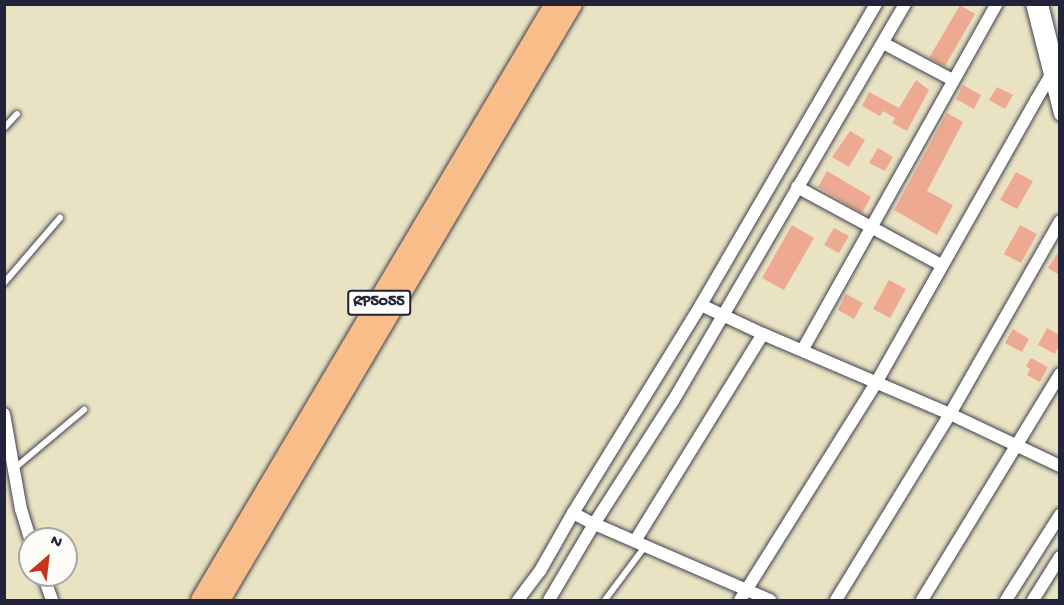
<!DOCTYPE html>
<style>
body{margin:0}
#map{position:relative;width:1064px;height:605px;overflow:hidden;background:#e9e3c3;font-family:"Gochi Hand",sans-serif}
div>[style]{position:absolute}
.building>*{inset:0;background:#eea992}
.roads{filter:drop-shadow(0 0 2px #403f4f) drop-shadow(0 0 2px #403f4f)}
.service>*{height:6px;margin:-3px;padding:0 3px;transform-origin:3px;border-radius:3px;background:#fff}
.minor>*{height:12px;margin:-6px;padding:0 6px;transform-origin:6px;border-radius:6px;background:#fff}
.trunk>*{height:20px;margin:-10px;padding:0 10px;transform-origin:10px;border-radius:10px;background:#f8bd88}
span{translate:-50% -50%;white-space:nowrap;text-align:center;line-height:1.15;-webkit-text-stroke:4.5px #fdfcf7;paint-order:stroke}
.shield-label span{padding:2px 4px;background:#fdfcf7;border:2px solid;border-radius:4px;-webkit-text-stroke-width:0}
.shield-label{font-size:16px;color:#22223b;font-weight:700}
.frame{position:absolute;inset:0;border:6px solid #22223b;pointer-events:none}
.north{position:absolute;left:18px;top:527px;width:60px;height:60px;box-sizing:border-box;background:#fdfcf7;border:2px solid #a5a5ac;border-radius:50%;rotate:28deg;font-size:16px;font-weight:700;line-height:24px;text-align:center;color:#22223b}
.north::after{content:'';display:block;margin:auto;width:21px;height:27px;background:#c8321e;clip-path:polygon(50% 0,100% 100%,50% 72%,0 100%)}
</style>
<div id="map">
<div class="building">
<i style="clip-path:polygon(960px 5px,975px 14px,945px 66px,929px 58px)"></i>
<i style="clip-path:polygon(916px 80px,929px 90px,907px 131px,892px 123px,895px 118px,883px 111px,880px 116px,862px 106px,869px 92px,899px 108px)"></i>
<i style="clip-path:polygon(963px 85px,981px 95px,974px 109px,956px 99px)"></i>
<i style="clip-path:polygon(997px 87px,1013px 95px,1005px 109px,989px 100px)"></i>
<i style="clip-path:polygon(947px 113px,963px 122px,927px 191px,953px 205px,937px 235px,894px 210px)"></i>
<i style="clip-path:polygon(850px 131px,865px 140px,849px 167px,832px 157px)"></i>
<i style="clip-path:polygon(878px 148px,893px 157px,885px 171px,869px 163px)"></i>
<i style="clip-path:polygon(827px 171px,871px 197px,862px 213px,818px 187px)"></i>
<i style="clip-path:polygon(1016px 172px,1033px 181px,1017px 209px,1000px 200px)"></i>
<i style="clip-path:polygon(792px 225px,814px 238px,784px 290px,762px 278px)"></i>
<i style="clip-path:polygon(1020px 225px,1037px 234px,1021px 263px,1004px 254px)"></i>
<i style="clip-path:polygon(834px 228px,849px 236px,839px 253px,824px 245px)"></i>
<i style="clip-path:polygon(1059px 251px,1059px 275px,1048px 268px)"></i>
<i style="clip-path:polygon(889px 280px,906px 289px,890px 318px,873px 309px)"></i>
<i style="clip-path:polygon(846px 294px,863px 303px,854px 319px,838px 310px)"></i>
<i style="clip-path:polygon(1047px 328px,1059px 335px,1059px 345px,1055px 354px,1038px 345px)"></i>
<i style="clip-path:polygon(1013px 329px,1029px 339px,1022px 352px,1005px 343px)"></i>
<i style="clip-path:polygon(1031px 358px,1048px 367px,1040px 382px,1027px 375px,1030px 369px,1026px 366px)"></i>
</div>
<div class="roads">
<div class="service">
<i style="left:4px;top:128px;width:19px;rotate:-47deg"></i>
<i style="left:4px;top:283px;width:86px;rotate:-49.3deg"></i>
<i style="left:16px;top:467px;width:89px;rotate:-40deg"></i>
<i style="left:605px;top:600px;width:69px;rotate:-53.3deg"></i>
</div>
<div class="minor">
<i style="left:876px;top:4px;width:348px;rotate:120.2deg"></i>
<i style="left:701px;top:305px;width:68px;rotate:25.1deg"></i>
<i style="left:763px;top:334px;width:203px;rotate:23.2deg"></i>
<i style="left:950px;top:414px;width:122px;rotate:25.3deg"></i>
<i style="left:1032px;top:4px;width:114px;rotate:75.7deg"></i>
<i style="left:1042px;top:4px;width:75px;rotate:76.1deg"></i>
<i style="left:883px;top:43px;width:79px;rotate:27.9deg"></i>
<i style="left:797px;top:187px;width:164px;rotate:28.4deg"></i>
<i style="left:803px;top:349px;width:396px;rotate:-60.7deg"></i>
<i style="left:4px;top:414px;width:97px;rotate:79.9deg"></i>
<i style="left:21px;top:509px;width:31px;rotate:73deg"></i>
<i style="left:573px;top:513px;width:244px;rotate:-58.4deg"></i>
<i style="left:635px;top:541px;width:243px;rotate:-58.3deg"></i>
<i style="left:43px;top:575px;width:27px;rotate:70deg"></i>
<i style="left:518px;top:600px;width:36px;rotate:-53deg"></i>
<i style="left:540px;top:571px;width:67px;rotate:-60.4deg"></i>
<i style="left:573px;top:513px;width:24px;rotate:28deg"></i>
<i style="left:594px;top:524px;width:88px;rotate:120.6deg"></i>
<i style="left:740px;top:600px;width:256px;rotate:-57.9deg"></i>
<i style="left:876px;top:383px;width:325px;rotate:-60.5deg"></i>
<i style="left:1036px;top:100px;width:26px;rotate:-59deg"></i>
<i style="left:1049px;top:78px;width:11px;rotate:-34deg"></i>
<i style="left:770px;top:600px;width:192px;rotate:-156.6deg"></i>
<i style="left:594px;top:524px;width:146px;rotate:-57.3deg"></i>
<i style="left:673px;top:401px;width:460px;rotate:-59.7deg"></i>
<i style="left:836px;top:600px;width:218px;rotate:-58.5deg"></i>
<i style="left:950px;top:414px;width:222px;rotate:-60.3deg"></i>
<i style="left:922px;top:600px;width:265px;rotate:-58.6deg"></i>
<i style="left:1006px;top:600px;width:101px;rotate:-57.6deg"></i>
<i style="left:1033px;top:600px;width:51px;rotate:-57.9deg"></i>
</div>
<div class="trunk">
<i style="left:201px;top:600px;width:693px;rotate:-59.29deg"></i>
<i style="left:220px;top:600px;width:692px;rotate:-59.43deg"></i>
</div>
</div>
<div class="shield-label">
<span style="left:379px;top:303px">RP5055</span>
</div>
<div class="frame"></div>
<div class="north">N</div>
</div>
